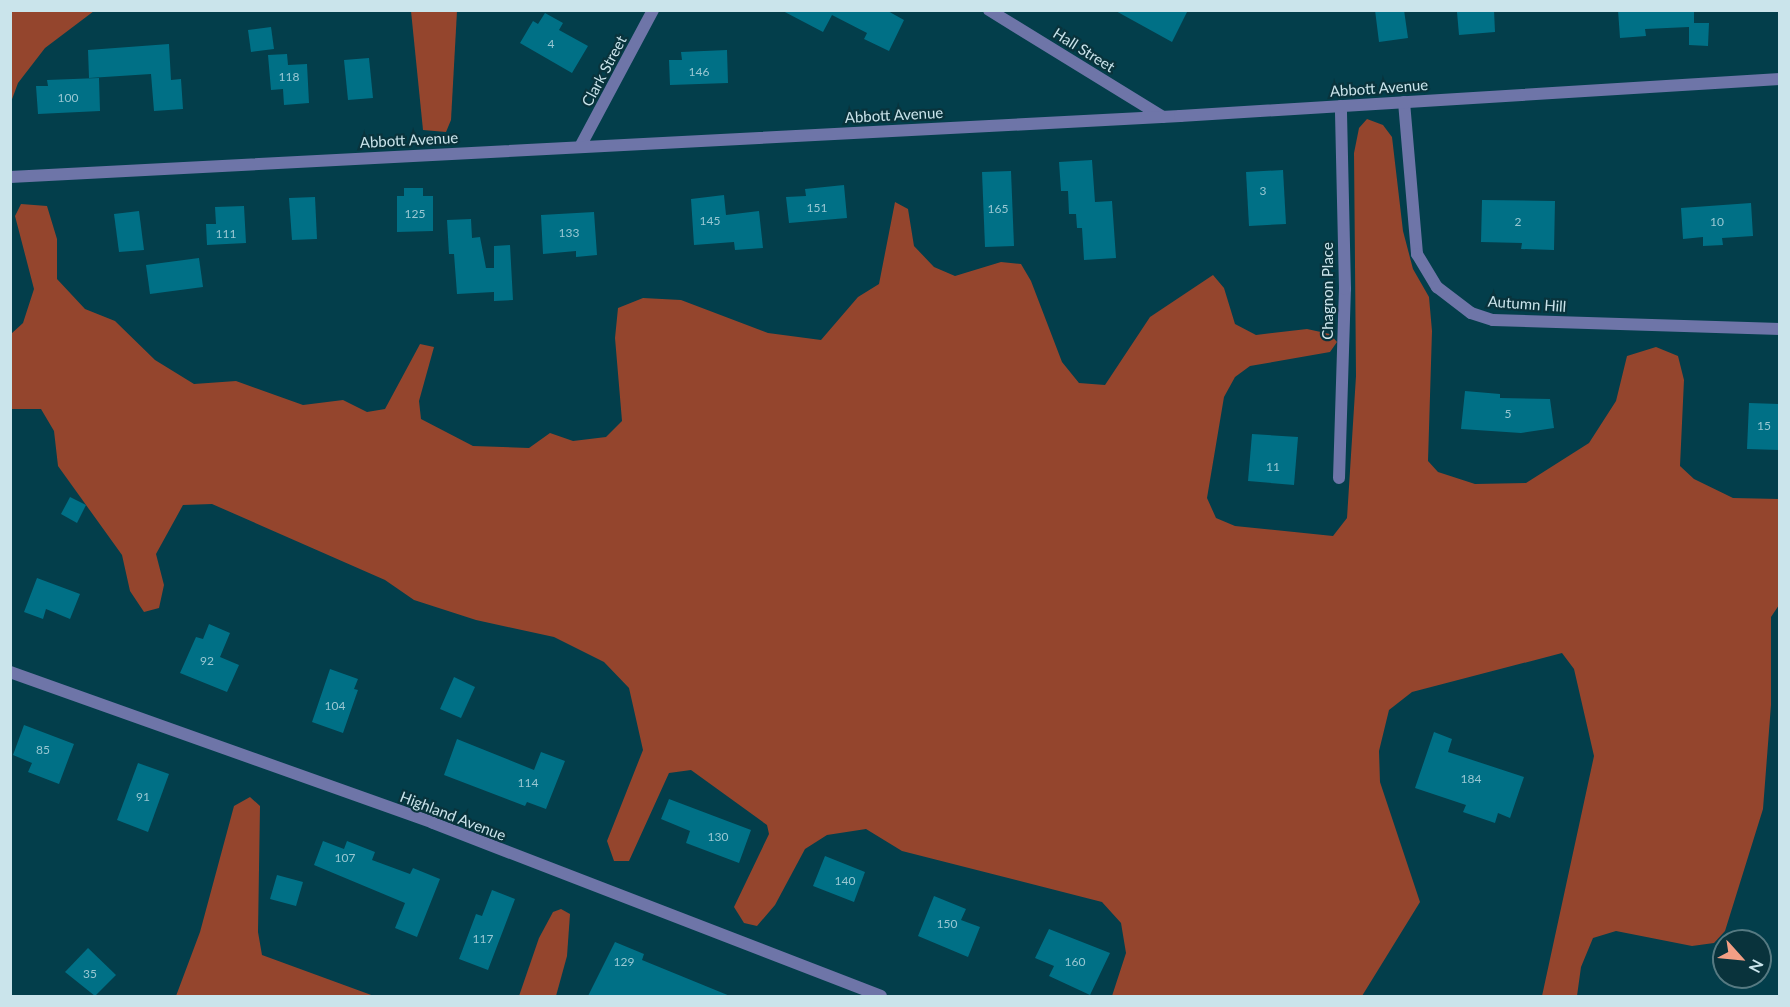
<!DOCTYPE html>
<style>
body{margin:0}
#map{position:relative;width:1790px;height:1007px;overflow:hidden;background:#033e4b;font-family:Lato,sans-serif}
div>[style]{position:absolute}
.forest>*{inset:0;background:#94452d}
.building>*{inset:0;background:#007086}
.minor>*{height:12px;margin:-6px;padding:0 6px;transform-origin:6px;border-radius:6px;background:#6e75a8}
.tertiary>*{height:12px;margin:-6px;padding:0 6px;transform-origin:6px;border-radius:6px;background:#6e75a8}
span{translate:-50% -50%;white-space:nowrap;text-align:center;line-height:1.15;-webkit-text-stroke:4.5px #09333c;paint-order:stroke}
.number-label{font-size:12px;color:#98c7d2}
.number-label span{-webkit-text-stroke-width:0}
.street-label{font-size:15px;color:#cae4eb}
.frame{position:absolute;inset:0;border:12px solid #cae4eb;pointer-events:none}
.north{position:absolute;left:1712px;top:929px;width:60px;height:60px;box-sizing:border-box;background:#09333c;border:2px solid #567a82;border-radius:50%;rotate:117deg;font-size:16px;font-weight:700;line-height:24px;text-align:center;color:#cae4eb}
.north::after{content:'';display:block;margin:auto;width:21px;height:27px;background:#f39f85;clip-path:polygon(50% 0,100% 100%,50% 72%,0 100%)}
</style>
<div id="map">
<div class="forest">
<i style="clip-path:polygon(11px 10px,94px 11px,45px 48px,18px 83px,11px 102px)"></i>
<i style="clip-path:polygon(411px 11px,457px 11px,451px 120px,446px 132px,423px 130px)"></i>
<i style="clip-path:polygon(1367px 119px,1383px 125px,1392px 137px,1403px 231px,1413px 269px,1429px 297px,1432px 331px,1428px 461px,1438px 472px,1475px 484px,1526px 483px,1589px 443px,1616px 401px,1627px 356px,1656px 347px,1678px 356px,1684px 380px,1680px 466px,1694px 479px,1733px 498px,1779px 499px,1779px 605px,1771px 617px,1771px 705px,1763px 809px,1725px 931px,1714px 943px,1692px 946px,1616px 931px,1593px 938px,1581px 967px,1577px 996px,1542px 996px,1594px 756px,1574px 669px,1562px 653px,1412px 692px,1389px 710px,1379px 751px,1380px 782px,1420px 902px,1362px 996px,1112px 996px,1126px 953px,1121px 923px,1102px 902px,902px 851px,866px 829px,827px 835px,805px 849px,775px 905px,757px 926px,744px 923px,734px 907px,769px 834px,767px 825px,691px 770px,669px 773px,629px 861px,614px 861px,607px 841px,643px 750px,629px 688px,604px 662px,554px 637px,476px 620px,414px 600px,385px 580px,212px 504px,183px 505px,156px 554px,164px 585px,159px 608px,144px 612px,130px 591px,122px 555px,58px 466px,54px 431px,41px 409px,11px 409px,11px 334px,23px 323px,34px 289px,15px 216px,21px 204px,47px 206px,57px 239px,57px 279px,85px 309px,115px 321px,155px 360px,194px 384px,236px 381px,303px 405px,343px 400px,367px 412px,385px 409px,420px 344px,434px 347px,419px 401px,421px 419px,473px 446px,529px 448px,550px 433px,573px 441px,606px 437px,622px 421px,615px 338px,618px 308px,643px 298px,681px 300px,768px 333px,821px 340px,858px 297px,879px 284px,895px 202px,908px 209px,914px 246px,934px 267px,955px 276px,1001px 262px,1021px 264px,1031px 281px,1062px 362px,1079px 383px,1105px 385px,1150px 317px,1213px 275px,1224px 288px,1235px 324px,1256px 335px,1307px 329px,1330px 334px,1337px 342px,1330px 352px,1250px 366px,1235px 377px,1224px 397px,1207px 498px,1216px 518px,1235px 526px,1333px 536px,1347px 518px,1356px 376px,1354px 153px,1359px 128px)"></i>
<i style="clip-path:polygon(250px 797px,260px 806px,258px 932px,262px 955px,374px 996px,176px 996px,200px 932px,234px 806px)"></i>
<i style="clip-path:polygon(561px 909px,570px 914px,567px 956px,556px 996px,519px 996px,539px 938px,553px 912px)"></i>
</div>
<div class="building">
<i style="clip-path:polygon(781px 10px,886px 10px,904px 20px,889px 51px,864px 39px,867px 33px,832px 15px,823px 32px)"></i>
<i style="clip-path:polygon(1114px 10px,1188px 10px,1172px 42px)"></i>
<i style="clip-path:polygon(1375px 10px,1404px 10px,1408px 38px,1379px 42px)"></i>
<i style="clip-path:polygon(1494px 10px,1495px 32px,1459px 35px,1457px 12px)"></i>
<i style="clip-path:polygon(1618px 10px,1694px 10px,1694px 23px,1709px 23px,1708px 46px,1689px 45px,1689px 27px,1645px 29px,1646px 36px,1620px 38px)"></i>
<i style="clip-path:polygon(545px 13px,563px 23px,559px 30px,588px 46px,572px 73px,520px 43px,533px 21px,538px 24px)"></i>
<i style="clip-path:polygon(271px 27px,274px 49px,251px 52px,248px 30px)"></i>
<i style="clip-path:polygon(169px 44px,171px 80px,181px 79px,183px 109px,154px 111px,151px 74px,89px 78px,88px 50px)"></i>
<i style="clip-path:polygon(727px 50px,728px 83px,670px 85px,669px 60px,682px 60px,681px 52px)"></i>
<i style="clip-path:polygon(287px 54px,288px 65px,307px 64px,309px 103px,284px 105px,283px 89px,271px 90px,268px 55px)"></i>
<i style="clip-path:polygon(369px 58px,373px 98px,348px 100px,344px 60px)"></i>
<i style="clip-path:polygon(99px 78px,100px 111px,38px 114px,36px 86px,48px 86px,47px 80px)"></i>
<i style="clip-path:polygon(1092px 160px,1095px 202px,1112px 201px,1116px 258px,1084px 260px,1082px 228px,1077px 228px,1076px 214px,1069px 214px,1068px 191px,1061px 191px,1059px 162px)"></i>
<i style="clip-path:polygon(1283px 170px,1286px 224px,1249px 226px,1246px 172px)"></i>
<i style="clip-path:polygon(1011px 171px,1014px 246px,985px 247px,982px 172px)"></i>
<i style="clip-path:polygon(844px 185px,847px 218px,789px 223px,786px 197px,806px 196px,805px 189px)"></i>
<i style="clip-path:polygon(404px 188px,423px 188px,423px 196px,433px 196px,433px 231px,397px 232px,397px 196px,404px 196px)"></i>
<i style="clip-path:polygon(724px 195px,726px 215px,759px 211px,763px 248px,735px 250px,734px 242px,694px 245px,691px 199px)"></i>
<i style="clip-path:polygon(315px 197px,317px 239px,292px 240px,289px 198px)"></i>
<i style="clip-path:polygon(1482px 200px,1555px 201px,1554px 250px,1521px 249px,1522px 243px,1481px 242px)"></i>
<i style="clip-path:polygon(1751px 203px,1753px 236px,1722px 238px,1723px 245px,1703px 246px,1703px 237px,1683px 239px,1681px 208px)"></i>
<i style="clip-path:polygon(244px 206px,246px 243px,207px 245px,206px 224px,216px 224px,215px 207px)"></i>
<i style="clip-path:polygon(139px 211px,144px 250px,119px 252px,114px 214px)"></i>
<i style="clip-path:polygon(594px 212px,597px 255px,576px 257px,576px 251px,543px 254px,541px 215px)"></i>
<i style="clip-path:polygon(471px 219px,472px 238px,480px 237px,486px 268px,494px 268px,494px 246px,510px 245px,513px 300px,494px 301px,494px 292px,457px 294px,454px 254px,449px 254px,447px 220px)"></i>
<i style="clip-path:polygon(199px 258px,203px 287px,150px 294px,146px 265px)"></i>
<i style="clip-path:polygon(1465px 391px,1500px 394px,1500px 398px,1550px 399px,1554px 428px,1521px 433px,1461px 429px)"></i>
<i style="clip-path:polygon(1749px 403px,1779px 404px,1779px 450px,1747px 449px)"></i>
<i style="clip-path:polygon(1252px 434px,1298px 437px,1294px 485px,1248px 481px)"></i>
<i style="clip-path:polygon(70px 497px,86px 505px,77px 523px,61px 514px)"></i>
<i style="clip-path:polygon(37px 578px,80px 594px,70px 619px,46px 609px,43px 619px,24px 612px)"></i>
<i style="clip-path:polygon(209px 624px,230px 633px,220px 657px,239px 665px,227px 692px,180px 673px,196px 637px,203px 639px)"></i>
<i style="clip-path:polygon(330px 669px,358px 679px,354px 689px,358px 690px,343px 733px,312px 722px)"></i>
<i style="clip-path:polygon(454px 677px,475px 687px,461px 718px,440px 709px)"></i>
<i style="clip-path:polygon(24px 725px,74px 744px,59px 784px,28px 772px,32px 763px,13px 755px)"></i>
<i style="clip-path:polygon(1434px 732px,1452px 739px,1448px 752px,1524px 777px,1510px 818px,1498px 813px,1495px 823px,1463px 812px,1466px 805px,1415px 788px)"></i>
<i style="clip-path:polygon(457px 739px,534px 770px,541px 752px,565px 761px,546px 809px,527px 802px,525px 806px,444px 775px)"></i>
<i style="clip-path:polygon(138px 763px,169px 774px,148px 832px,117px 820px)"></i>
<i style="clip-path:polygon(669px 799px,751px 830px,739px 863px,686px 843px,690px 831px,661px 819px)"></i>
<i style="clip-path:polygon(323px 841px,344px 849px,347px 841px,375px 852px,372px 860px,410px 874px,413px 868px,440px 879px,417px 937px,395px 928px,405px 903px,314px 865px)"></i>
<i style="clip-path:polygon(825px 856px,865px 872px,854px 902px,813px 886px)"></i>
<i style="clip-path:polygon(277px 875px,303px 882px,296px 906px,270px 899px)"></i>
<i style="clip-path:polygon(492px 890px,515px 899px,488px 970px,459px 959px,476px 914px,482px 916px)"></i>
<i style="clip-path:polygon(934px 896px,966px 909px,961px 920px,980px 927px,968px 957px,918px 936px)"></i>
<i style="clip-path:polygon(1049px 929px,1110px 953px,1090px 995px,1049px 976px,1054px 966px,1035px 958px)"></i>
<i style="clip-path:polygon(615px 942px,644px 954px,642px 960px,730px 996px,588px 996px)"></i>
<i style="clip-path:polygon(88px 948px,116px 975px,95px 996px,65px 972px)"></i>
</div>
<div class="minor">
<i style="left:989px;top:10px;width:204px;rotate:31.6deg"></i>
<i style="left:1404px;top:102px;width:153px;rotate:85.1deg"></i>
<i style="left:1417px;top:254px;width:39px;rotate:59deg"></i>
<i style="left:1437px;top:287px;width:43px;rotate:37.4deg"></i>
<i style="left:1471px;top:313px;width:23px;rotate:18deg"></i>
<i style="left:1493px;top:320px;width:287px;rotate:1.8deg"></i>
<i style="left:581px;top:145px;width:153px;rotate:-61.9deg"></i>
<i style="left:1339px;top:478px;width:189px;rotate:-88.2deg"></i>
<i style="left:1345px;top:289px;width:183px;rotate:-91.3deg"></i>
<i style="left:10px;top:672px;width:449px;rotate:19.6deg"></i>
<i style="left:433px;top:823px;width:480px;rotate:21.1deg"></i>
</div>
<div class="tertiary">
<i style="left:10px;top:177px;width:1172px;rotate:-2.98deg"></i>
<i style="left:1180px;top:116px;width:601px;rotate:-3.53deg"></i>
</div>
<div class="number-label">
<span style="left:551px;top:44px">4</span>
<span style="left:699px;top:72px">146</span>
<span style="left:289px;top:77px">118</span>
<span style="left:68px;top:98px">100</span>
<span style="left:1263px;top:191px">3</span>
<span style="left:817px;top:208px">151</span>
<span style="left:998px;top:209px">165</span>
<span style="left:415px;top:214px">125</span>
<span style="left:710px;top:221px">145</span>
<span style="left:1518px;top:222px">2</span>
<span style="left:1717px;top:222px">10</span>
<span style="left:569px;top:233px">133</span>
<span style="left:226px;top:234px">111</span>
<span style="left:1508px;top:414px">5</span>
<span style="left:1764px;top:426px">15</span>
<span style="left:1273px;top:467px">11</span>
<span style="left:207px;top:661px">92</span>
<span style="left:335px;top:706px">104</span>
<span style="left:43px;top:750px">85</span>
<span style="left:1471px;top:779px">184</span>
<span style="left:528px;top:783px">114</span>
<span style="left:143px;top:797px">91</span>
<span style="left:718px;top:837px">130</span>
<span style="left:345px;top:858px">107</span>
<span style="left:845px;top:881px">140</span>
<span style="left:947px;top:924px">150</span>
<span style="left:483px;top:939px">117</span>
<span style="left:624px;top:962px">129</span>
<span style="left:1075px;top:962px">160</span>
<span style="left:90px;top:974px">35</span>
</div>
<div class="street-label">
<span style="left:1084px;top:50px;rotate:32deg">Hall Street</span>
<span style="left:604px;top:71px;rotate:-62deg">Clark Street</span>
<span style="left:1379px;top:88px;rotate:-4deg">Abbott Avenue</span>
<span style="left:894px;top:115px;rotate:-3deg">Abbott Avenue</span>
<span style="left:409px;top:140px;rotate:-3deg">Abbott Avenue</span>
<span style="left:1328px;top:291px;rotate:-90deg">Chagnon Place</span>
<span style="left:1527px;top:304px;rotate:4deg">Autumn Hill</span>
<span style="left:453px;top:816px;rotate:21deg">Highland Avenue</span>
</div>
<div class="frame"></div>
<div class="north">N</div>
</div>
